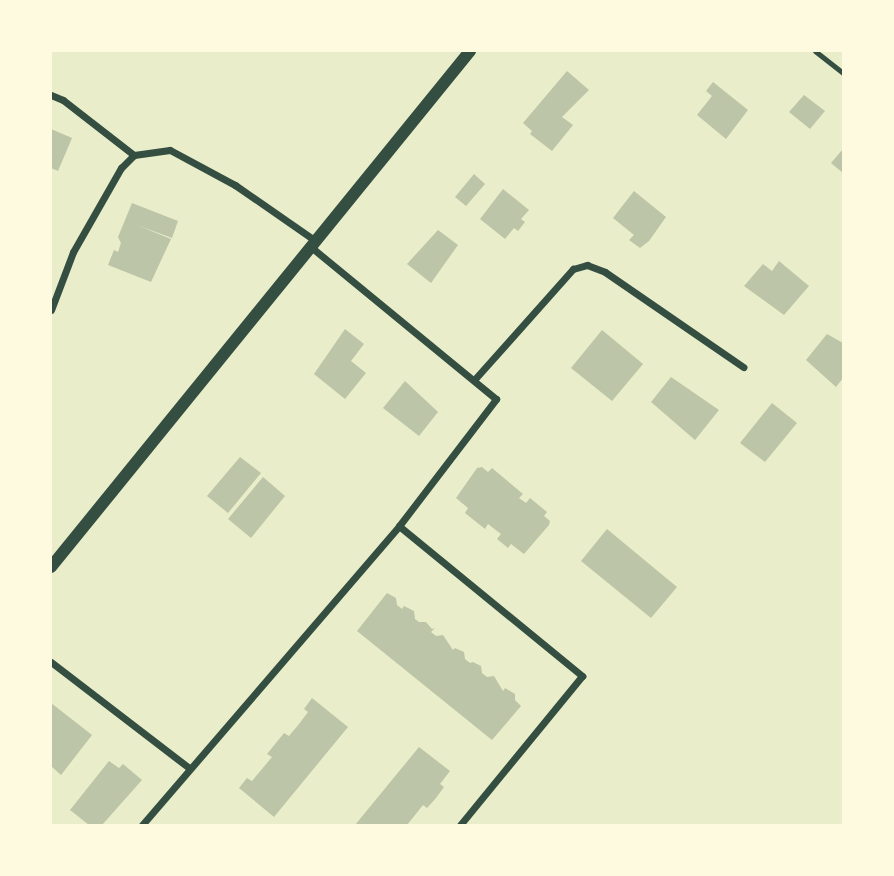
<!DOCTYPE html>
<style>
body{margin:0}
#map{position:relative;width:894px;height:876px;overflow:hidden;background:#e9edc9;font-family:"Archivo Narrow",sans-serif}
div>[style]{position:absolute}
.building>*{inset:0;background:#bcc5a7}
.service>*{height:5px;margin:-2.5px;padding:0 2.5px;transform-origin:2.5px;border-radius:2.5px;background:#344e41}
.minor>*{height:7px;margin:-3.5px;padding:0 3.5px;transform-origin:3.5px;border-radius:3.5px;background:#344e41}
.tertiary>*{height:12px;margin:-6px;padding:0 6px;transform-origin:6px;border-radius:6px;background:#344e41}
span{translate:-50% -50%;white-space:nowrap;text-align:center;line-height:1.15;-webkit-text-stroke:7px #fefae0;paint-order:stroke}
.frame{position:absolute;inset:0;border:52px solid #fefae0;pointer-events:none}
</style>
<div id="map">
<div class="building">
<i style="clip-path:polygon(567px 71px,589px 90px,562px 117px,573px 125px,552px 151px,530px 134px,532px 131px,523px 123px)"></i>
<i style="clip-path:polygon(713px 82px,748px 110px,726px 139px,697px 115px,712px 96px,706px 91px)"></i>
<i style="clip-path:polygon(804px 95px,825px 111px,810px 129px,789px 112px)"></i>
<i style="clip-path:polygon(51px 129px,72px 138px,58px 171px,51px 168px)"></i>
<i style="clip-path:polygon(843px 149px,843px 173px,831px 163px)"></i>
<i style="clip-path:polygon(474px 174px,485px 184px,466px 206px,455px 197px)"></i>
<i style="clip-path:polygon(503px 189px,529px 210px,521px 219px,525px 222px,518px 231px,514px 228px,505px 239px,480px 219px)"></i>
<i style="clip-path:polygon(634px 191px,666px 217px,649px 241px,640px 248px,629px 240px,634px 235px,613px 218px)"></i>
<i style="clip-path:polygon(132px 203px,178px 221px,172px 238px,137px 225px,171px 239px,151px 282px,108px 265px,114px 250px,118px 252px,121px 243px,118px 237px)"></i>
<i style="clip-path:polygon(438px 230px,458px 245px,431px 283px,407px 264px)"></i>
<i style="clip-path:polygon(779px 261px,809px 286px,784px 315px,744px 286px,763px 264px,772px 271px)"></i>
<i style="clip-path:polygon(345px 329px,364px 344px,351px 361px,366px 373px,345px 399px,314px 374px)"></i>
<i style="clip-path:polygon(602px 330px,643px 364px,612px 401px,571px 368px)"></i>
<i style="clip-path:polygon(827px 334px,843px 343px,843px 378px,836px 387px,806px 360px)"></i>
<i style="clip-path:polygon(671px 377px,719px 410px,695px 440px,651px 402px)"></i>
<i style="clip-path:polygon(405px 381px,438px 412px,419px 436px,383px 408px)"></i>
<i style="clip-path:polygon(772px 403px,797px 423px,765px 462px,740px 443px)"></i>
<i style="clip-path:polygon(240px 457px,261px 473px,228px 513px,207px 496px)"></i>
<i style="clip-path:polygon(482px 467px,488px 472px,492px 468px,523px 494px,519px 498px,526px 503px,530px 498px,547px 512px,544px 516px,550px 521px,549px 525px,524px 554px,511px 544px,508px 548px,497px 539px,501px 534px,488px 524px,485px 529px,465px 513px,468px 508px,456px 498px,477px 468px)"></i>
<i style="clip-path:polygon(263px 477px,285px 496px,251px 538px,228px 519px)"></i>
<i style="clip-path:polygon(607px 529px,677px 587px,651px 618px,581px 561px)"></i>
<i style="clip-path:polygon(387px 593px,396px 598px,397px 605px,402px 609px,404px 606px,414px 611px,415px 619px,419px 622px,426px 622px,432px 629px,435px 628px,431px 632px,436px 636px,443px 635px,453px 650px,455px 648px,464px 652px,465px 659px,470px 663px,473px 662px,481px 666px,482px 673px,487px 677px,494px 676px,503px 691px,505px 688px,515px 694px,515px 700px,521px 706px,492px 740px,357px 631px)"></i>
<i style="clip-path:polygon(312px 698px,348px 727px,274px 817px,239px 788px,247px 778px,252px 781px,272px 757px,267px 754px,284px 733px,289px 736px,299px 724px,308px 712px,304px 709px)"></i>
<i style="clip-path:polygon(51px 703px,92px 735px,61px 775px,51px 766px)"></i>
<i style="clip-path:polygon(419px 747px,450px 771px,440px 784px,444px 787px,436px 798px,427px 808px,423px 805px,407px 825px,355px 825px)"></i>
<i style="clip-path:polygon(109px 761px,119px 768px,123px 764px,142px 780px,102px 825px,89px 825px,70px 810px)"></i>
</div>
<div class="service">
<i style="left:815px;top:51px;width:36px;rotate:38deg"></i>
</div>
<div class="minor">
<i style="left:51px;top:95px;width:13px;rotate:23deg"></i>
<i style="left:63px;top:100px;width:90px;rotate:37.8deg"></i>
<i style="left:51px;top:310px;width:62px;rotate:-69.2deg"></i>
<i style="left:73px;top:252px;width:97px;rotate:-60.3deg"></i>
<i style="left:121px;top:168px;width:18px;rotate:-45deg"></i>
<i style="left:134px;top:155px;width:36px;rotate:-8deg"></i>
<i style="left:170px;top:150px;width:74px;rotate:28.3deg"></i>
<i style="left:235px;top:185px;width:98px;rotate:34.7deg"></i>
<i style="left:474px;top:380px;width:149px;rotate:-48.3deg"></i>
<i style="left:573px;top:269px;width:15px;rotate:-16deg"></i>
<i style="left:587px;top:265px;width:19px;rotate:21deg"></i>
<i style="left:605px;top:272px;width:168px;rotate:34.5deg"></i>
<i style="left:399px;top:526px;width:237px;rotate:39.3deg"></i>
<i style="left:582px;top:676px;width:193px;rotate:129.3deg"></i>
<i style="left:51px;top:662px;width:173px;rotate:37.5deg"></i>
<i style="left:142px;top:825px;width:394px;rotate:-49.3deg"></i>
<i style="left:399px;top:526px;width:160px;rotate:-52.6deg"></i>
<i style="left:496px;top:399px;width:239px;rotate:-140.6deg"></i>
</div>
<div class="tertiary">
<i style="left:51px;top:567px;width:665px;rotate:-50.92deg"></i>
</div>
<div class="frame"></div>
</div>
